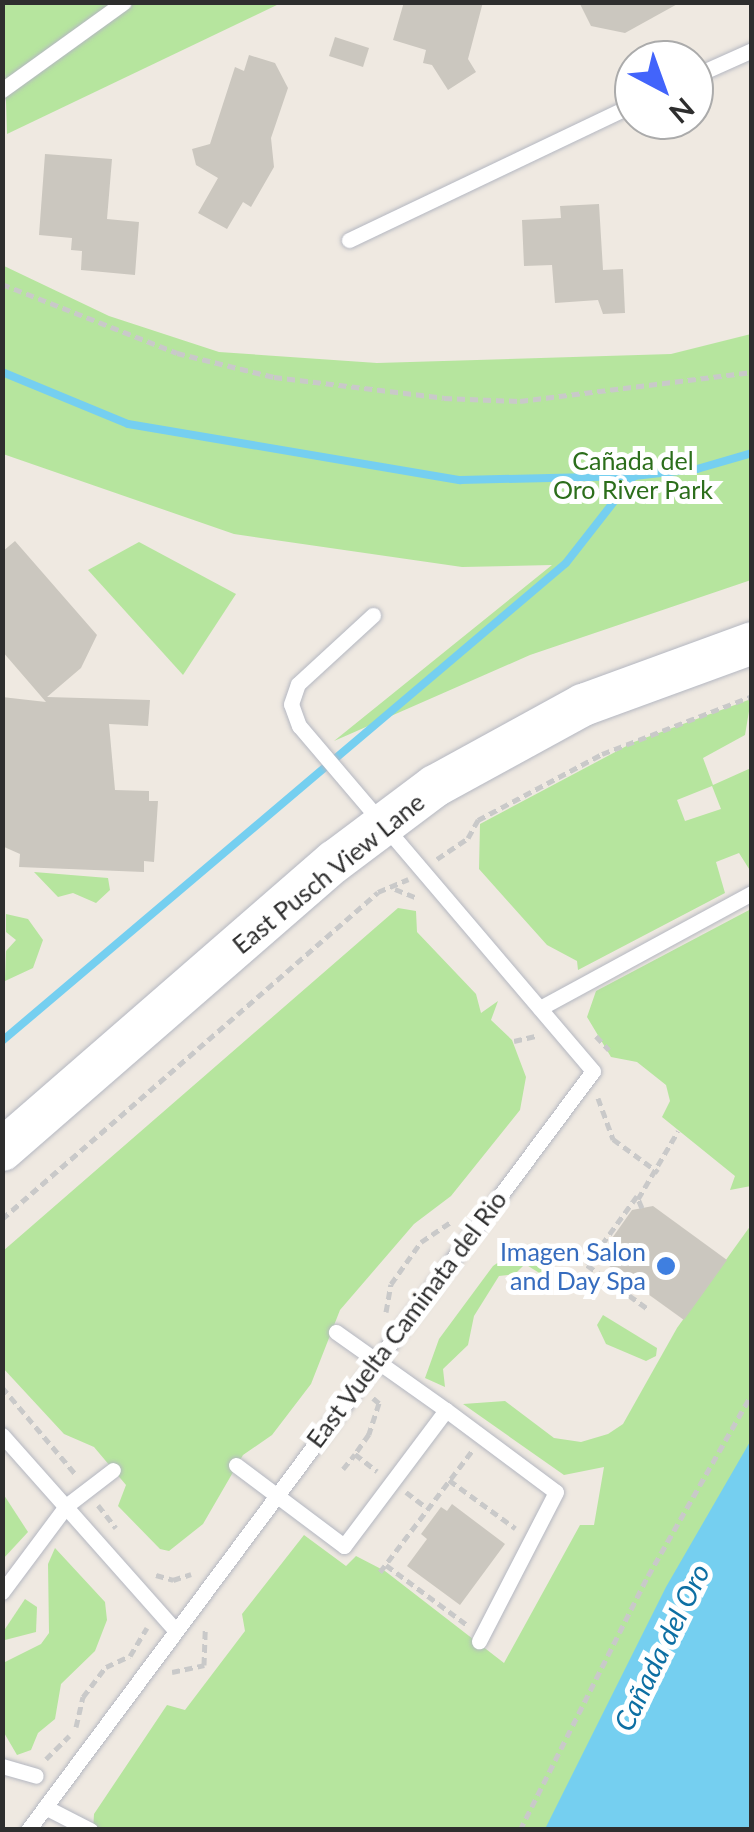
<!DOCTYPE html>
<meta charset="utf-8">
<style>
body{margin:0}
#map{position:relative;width:754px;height:1832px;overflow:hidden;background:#efe9e1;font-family:Lato,sans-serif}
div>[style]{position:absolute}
.green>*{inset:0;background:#b6e59e}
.water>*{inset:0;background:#75cff0}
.stream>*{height:8px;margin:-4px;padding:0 4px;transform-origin:4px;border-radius:4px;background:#75cff0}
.building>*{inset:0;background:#cbc7bf}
.path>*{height:5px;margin-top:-2.5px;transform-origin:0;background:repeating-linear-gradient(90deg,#c9c9c9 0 8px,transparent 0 13px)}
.roads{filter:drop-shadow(0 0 2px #b4b7c1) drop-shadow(0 0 2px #b4b7c1)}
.lane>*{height:15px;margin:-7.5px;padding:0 7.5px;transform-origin:7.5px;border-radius:7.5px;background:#fff}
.secondary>*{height:42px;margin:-21px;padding:0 21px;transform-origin:21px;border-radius:21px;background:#fff}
.dots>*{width:28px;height:28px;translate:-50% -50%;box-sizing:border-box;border:5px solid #fff;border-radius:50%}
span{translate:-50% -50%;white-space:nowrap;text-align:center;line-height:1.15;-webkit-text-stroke:10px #fff;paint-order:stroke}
.park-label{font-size:25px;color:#2c6e1b}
.street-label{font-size:25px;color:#2e2e2e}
.shop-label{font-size:25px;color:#366cbe}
.right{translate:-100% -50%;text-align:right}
.water-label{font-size:28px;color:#0d6fa3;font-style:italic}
.frame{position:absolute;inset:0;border:5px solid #2e2e2e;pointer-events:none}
.north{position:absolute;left:614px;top:40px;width:100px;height:100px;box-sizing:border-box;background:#fff;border:2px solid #ababab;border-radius:50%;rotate:139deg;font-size:28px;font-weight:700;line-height:40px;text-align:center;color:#2e2e2e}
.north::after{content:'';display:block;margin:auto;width:35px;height:45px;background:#4264fb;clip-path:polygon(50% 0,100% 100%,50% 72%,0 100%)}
</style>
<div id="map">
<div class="green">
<i style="clip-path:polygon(3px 3px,281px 3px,7px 134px)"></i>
<i style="clip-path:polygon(2px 265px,109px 316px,219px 352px,377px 363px,671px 354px,751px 334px,751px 580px,530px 655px,334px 741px,552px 565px,462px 567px,234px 534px,3px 454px)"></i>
<i style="clip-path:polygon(139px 542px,236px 594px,183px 675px,88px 570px)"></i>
<i style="clip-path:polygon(evenodd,751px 699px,745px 735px,703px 758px,713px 785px,751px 768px,751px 872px,739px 853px,716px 862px,725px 893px,578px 970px,577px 961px,547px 945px,479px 869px,480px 824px,634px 742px,751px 699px,712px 786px,721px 809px,685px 821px,677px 800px,712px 786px)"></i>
<i style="clip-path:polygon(34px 872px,108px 878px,110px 890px,96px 903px,73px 893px,58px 897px)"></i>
<i style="clip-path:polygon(398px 908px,416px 911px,417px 932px,476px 994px,481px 1013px,498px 1001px,491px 1020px,512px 1040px,526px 1077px,520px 1110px,451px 1196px,414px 1224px,340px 1310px,311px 1384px,272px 1435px,243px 1455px,203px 1524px,169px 1551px,160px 1549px,118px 1506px,126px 1485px,94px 1447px,64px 1434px,2px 1367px,3px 1251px)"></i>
<i style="clip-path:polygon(751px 909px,751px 1186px,730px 1190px,735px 1176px,662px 1117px,670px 1101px,666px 1085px,637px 1062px,611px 1057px,587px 1017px,596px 991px)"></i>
<i style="clip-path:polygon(6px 914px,28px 919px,43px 940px,33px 968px,5px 981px,6px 951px,16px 940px,6px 932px)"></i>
<i style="clip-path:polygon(751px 1225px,751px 1829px,93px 1830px,94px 1814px,167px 1705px,185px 1710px,245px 1631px,242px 1614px,304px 1535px,346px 1566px,356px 1556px,385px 1571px,504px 1663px,580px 1525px,594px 1525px,604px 1467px,564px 1475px,463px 1404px,505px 1401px,554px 1438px,581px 1442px,608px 1434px,623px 1424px,677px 1328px)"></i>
<i style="clip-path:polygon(529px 1246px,550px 1263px,541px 1274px,525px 1264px,515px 1274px,499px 1276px,474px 1316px,468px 1345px,443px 1369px,445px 1387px,425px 1378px,439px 1339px,493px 1266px,509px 1255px,518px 1259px)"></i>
<i style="clip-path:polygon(603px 1315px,657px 1348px,656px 1356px,646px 1361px,606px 1344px,597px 1325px)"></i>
<i style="clip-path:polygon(2px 1492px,28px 1532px,3px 1559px,2px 1559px)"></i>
<i style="clip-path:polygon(55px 1548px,105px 1602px,107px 1620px,95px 1651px,61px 1684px,55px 1719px,38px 1733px,31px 1750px,17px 1755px,3px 1731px,3px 1663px,41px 1644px,49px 1633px,48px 1564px)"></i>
<i style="clip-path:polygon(25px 1599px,37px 1607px,36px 1632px,5px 1640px,3px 1632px)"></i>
</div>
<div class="water">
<i style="clip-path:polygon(751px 1440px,751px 1829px,545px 1829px,666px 1587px)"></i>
</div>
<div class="stream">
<i style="left:2px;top:372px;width:136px;rotate:22.4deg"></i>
<i style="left:128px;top:424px;width:337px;rotate:9.6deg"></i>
<i style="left:460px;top:480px;width:174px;rotate:-1.3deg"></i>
<i style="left:634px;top:476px;width:63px;rotate:-6.3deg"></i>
<i style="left:697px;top:469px;width:57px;rotate:-16.2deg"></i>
<i style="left:2px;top:1041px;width:739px;rotate:-40.28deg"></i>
<i style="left:566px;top:563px;width:110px;rotate:-52deg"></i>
</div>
<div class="building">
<i style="clip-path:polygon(404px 2px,483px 2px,468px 59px,476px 72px,448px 90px,432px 65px,423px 63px,426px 50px,393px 40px)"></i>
<i style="clip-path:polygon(579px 2px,681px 2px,625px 33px,591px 26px)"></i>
<i style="clip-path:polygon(335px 37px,369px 48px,363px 67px,329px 56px)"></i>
<i style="clip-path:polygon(249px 55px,275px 63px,288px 88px,271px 138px,274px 167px,251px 207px,243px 202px,227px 229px,198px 213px,218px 178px,196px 165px,192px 149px,210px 144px,235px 67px,244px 71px)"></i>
<i style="clip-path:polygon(45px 154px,112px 159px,107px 219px,139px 222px,135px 275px,81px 270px,82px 251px,71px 250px,72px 238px,39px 235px)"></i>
<i style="clip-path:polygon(599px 204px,603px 270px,623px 269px,625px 313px,603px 314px,598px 300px,555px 303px,552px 265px,524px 266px,522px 220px,561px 218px,560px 206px)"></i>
<i style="clip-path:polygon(15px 541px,97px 635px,81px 668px,47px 697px,150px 700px,148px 726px,109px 724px,115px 790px,149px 791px,149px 801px,158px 801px,154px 862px,144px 861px,144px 872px,19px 867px,20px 854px,2px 846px,2px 697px,46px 702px,2px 651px,2px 552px)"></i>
<i style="clip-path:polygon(653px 1206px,727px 1260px,684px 1320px,598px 1258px,632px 1210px)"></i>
<i style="clip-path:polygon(452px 1504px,505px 1544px,460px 1605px,407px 1566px,427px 1539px,421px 1534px,441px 1507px,447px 1511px)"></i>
</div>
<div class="path">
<i style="left:2px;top:284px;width:188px;rotate:21.5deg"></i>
<i style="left:177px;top:353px;width:100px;rotate:13.9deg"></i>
<i style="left:274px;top:377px;width:171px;rotate:7deg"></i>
<i style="left:444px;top:398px;width:76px;rotate:2.3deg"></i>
<i style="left:520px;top:401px;width:234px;rotate:-7.1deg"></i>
<i style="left:437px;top:859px;width:37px;rotate:-34deg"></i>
<i style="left:468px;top:838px;width:21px;rotate:-61deg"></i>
<i style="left:478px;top:820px;width:140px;rotate:-28deg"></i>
<i style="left:602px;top:754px;width:161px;rotate:-21.1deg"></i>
<i style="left:395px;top:889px;width:22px;rotate:22deg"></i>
<i style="left:596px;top:1036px;width:19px;rotate:47deg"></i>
<i style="left:514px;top:1041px;width:22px;rotate:-13deg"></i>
<i style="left:598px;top:1098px;width:44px;rotate:69.9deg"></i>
<i style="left:613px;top:1139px;width:56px;rotate:36.3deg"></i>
<i style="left:638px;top:1199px;width:79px;rotate:-59.5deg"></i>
<i style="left:642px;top:1208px;width:13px;rotate:-113deg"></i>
<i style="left:637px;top:1196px;width:85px;rotate:125.9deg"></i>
<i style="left:587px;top:1265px;width:75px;rotate:35.8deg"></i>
<i style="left:2px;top:1219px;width:498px;rotate:-41deg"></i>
<i style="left:378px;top:892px;width:33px;rotate:-23deg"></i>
<i style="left:386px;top:1312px;width:28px;rotate:-80deg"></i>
<i style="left:391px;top:1284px;width:52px;rotate:-54.5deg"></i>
<i style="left:421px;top:1242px;width:37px;rotate:-34deg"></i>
<i style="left:2px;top:1387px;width:116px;rotate:49.9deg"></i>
<i style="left:373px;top:1398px;width:8px;rotate:40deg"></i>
<i style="left:379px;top:1403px;width:33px;rotate:108deg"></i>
<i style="left:369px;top:1434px;width:24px;rotate:125deg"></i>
<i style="left:355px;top:1454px;width:28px;rotate:38deg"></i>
<i style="left:343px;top:1469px;width:19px;rotate:-51deg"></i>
<i style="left:449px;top:1480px;width:82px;rotate:36deg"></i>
<i style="left:406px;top:1492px;width:26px;rotate:37deg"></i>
<i style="left:98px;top:1505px;width:29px;rotate:52deg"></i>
<i style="left:386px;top:1565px;width:101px;rotate:36.5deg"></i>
<i style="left:380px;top:1572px;width:152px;rotate:-52.8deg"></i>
<i style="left:156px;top:1575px;width:18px;rotate:16deg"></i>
<i style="left:173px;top:1580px;width:19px;rotate:-18deg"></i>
<i style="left:172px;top:1672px;width:33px;rotate:-12deg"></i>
<i style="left:204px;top:1665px;width:35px;rotate:-88deg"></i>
<i style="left:76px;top:1727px;width:31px;rotate:-77deg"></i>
<i style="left:83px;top:1697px;width:38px;rotate:-53deg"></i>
<i style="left:106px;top:1667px;width:26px;rotate:-25deg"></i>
<i style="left:130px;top:1656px;width:33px;rotate:-59deg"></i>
<i style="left:46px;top:1759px;width:33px;rotate:-45deg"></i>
<i style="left:520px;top:1830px;width:284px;rotate:-63.3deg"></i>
<i style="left:648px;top:1576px;width:210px;rotate:-60.3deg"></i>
</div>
<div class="roads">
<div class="lane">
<i style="left:694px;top:76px;width:64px;rotate:-24.1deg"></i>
<i style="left:2px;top:90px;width:150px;rotate:-35.8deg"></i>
<i style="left:349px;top:240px;width:316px;rotate:-25.5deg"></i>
<i style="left:540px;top:1008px;width:241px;rotate:-28.5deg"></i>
<i style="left:446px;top:1410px;width:137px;rotate:36.7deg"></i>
<i style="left:556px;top:1492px;width:168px;rotate:117.3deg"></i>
<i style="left:2px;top:1435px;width:261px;rotate:48.4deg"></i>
<i style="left:236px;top:1465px;width:135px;rotate:36.9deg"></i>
<i style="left:344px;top:1546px;width:170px;rotate:-53.1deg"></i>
<i style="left:446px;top:1410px;width:135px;rotate:-144.7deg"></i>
<i style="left:2px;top:1592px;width:107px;rotate:-53.3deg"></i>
<i style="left:66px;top:1506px;width:59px;rotate:-37.5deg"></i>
<i style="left:2px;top:1766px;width:35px;rotate:16deg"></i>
<i style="left:45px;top:1807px;width:51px;rotate:27.1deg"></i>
<i style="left:28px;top:1830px;width:946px;rotate:-53.34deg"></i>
<i style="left:593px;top:1071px;width:453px;rotate:-130.4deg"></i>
<i style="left:299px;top:726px;width:23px;rotate:-110deg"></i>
<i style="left:291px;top:704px;width:21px;rotate:-71deg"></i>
<i style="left:298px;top:684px;width:102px;rotate:-42.6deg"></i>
</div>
<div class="secondary">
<i style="left:2px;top:1150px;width:441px;rotate:-41deg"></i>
<i style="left:335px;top:861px;width:125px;rotate:-36.9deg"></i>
<i style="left:435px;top:786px;width:169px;rotate:-28.7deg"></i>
<i style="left:583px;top:705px;width:180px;rotate:-20.1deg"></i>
</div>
</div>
<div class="dots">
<i style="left:666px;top:1266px;background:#3f7fe0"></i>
</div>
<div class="park-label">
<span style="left:633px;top:475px">Cañada del<br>Oro River Park</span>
</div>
<div class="street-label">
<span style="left:328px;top:873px;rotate:-39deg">East Pusch View Lane</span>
<span style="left:406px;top:1319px;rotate:-53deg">East Vuelta Caminata del Rio</span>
</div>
<div class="shop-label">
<span class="right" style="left:646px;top:1266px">Imagen Salon<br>and Day Spa</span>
</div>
<div class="water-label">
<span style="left:661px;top:1647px;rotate:-64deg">Cañada del Oro</span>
</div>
<div class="frame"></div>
<div class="north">N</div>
</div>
